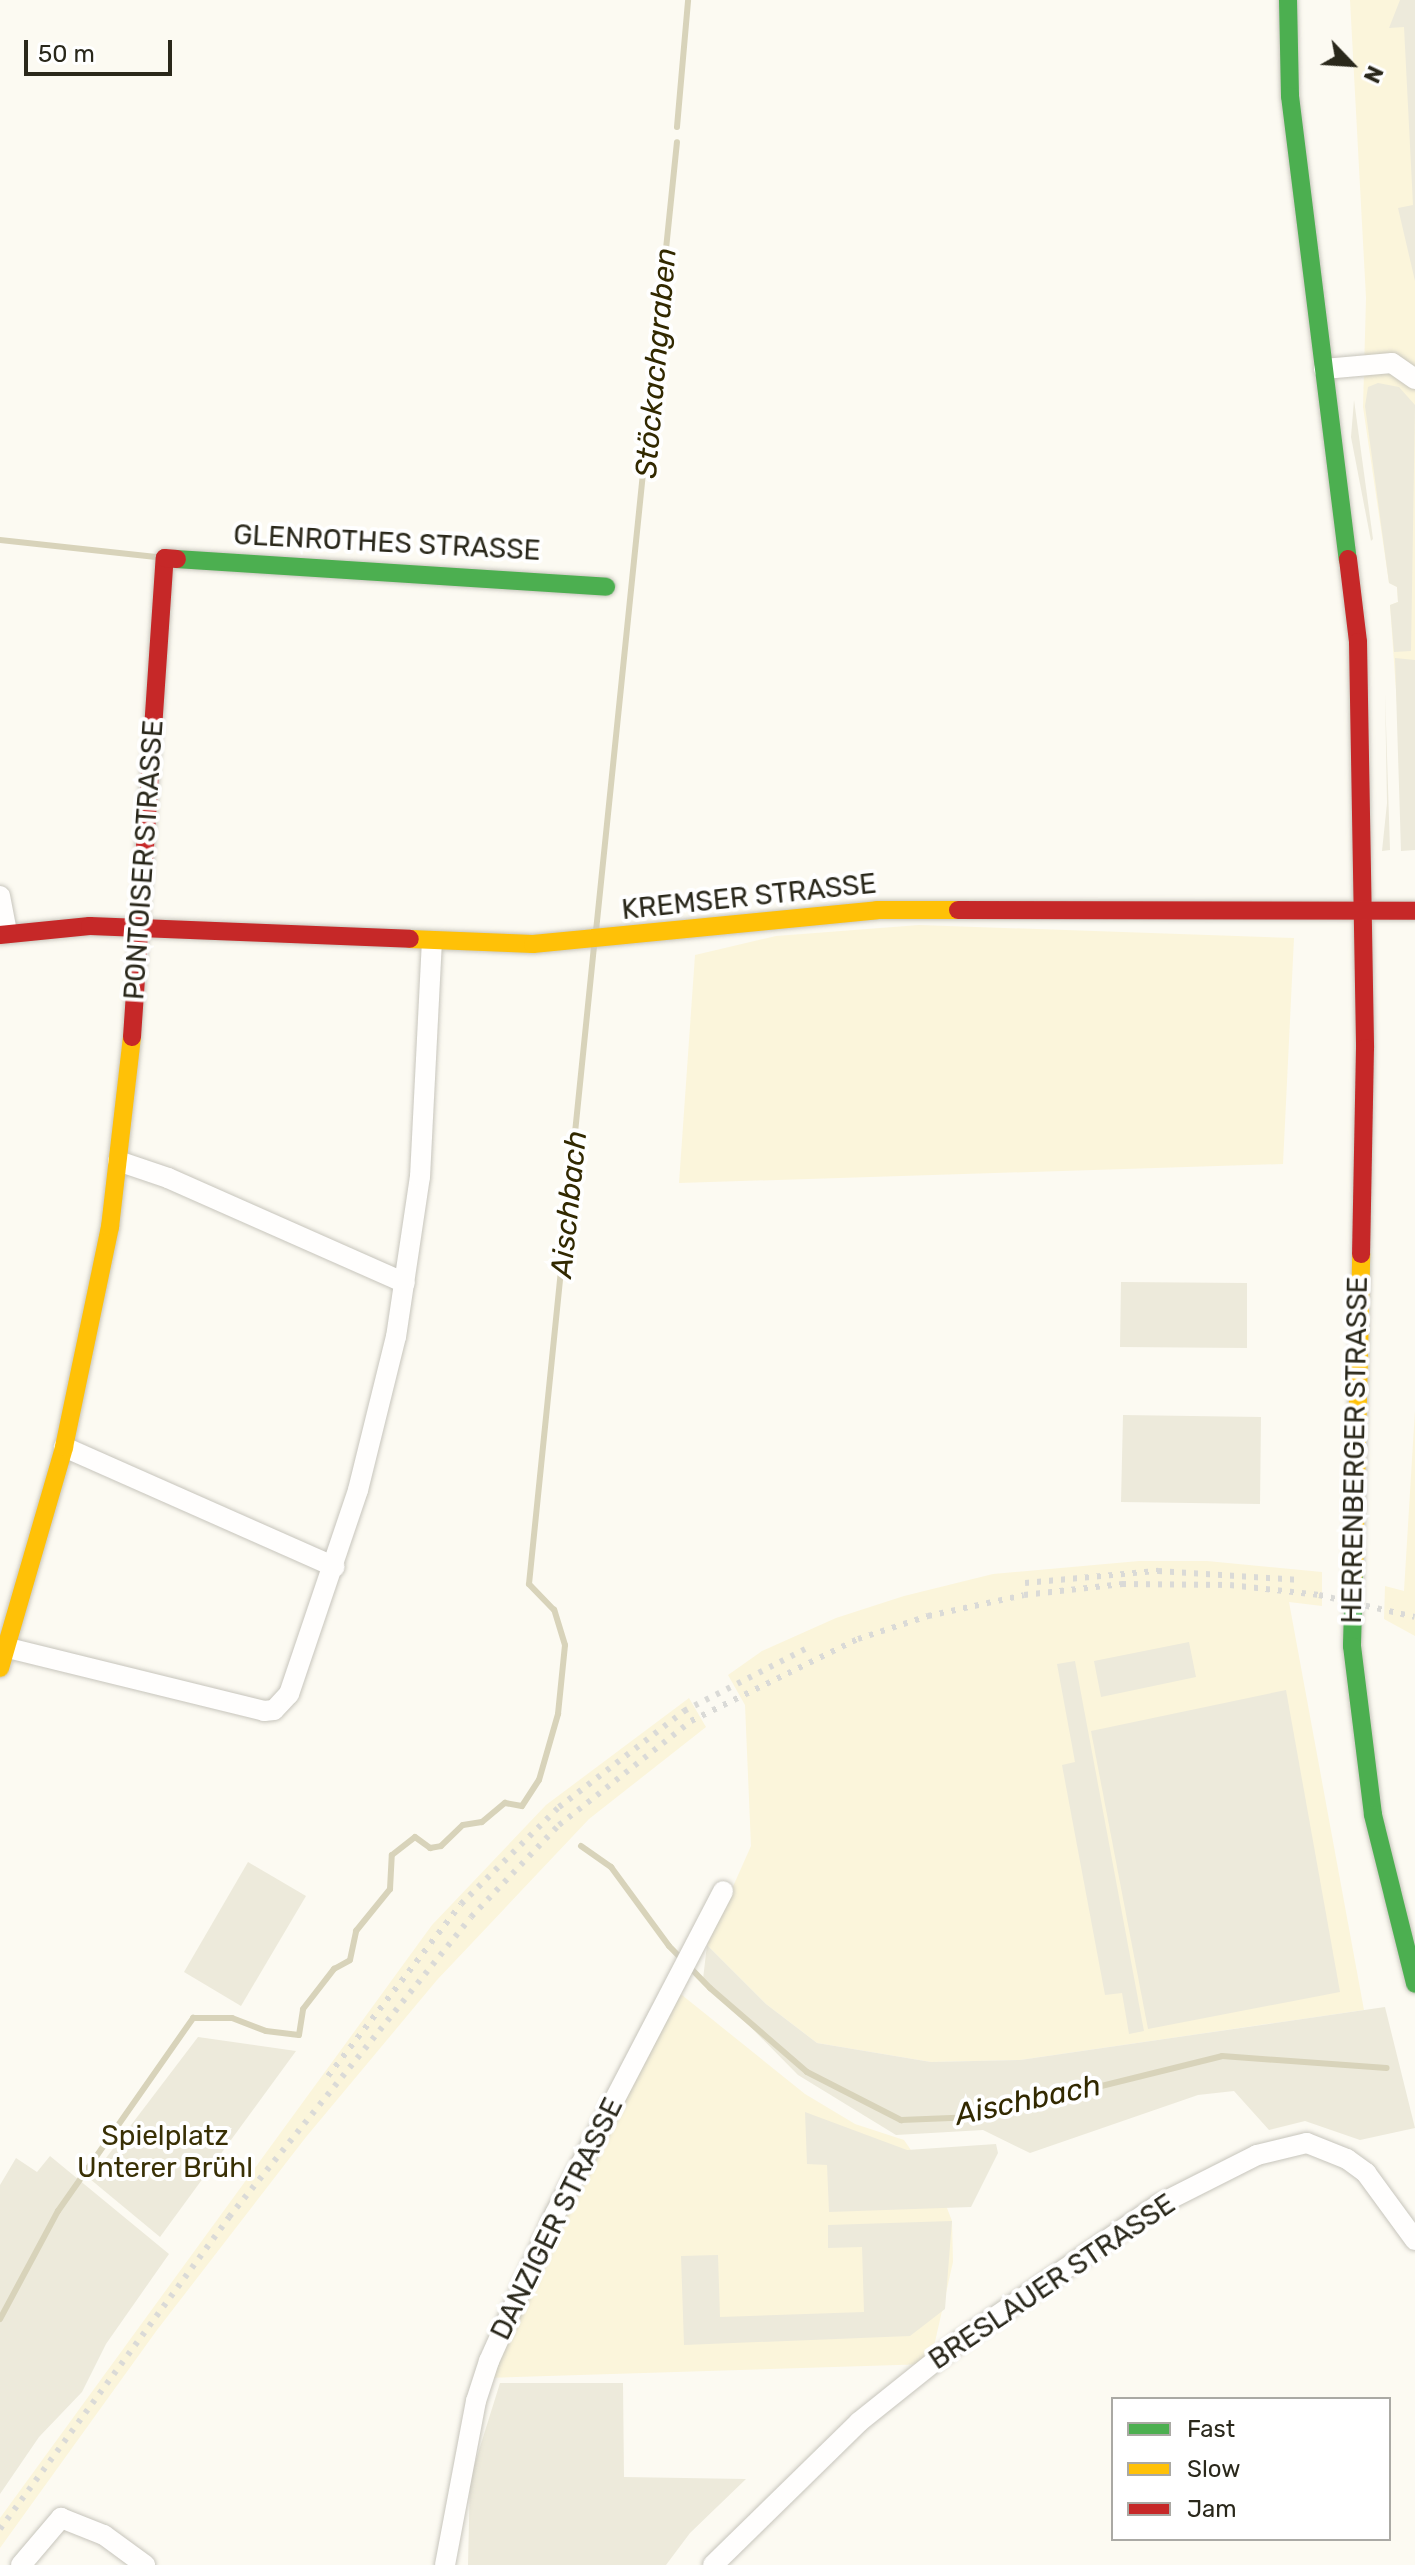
<!DOCTYPE html>
<meta charset="utf-8">
<style>
body{margin:0}
#map{position:relative;width:1415px;height:2565px;overflow:hidden;background:#fcfaf2;font-family:Rubik,sans-serif}
div>[style]{position:absolute}
.built>*{inset:0;background:#fbf5db}
.green>*{inset:0;background:#edeadb}
.stream>*{height:6px;margin:-3px;padding:0 3px;transform-origin:3px;border-radius:3px;background:#d8d3ba}
.roads{filter:drop-shadow(0 0 2px #c7c5bc) drop-shadow(0 0 2px #c7c5bc)}
.street>*{height:20px;margin:-10px;padding:0 10px;transform-origin:10px;border-radius:10px;background:#fffefd}
.fast>*{height:18px;margin:-9px;padding:0 9px;transform-origin:9px;border-radius:9px;background:#4caf50}
.slow>*{height:18px;margin:-9px;padding:0 9px;transform-origin:9px;border-radius:9px;background:#ffc107}
.jam>*{height:18px;margin:-9px;padding:0 9px;transform-origin:9px;border-radius:9px;background:#c62828}
.rail>*{height:6px;margin-top:-3px;transform-origin:0;background:repeating-linear-gradient(90deg,#dadad7 0 4px,transparent 0 12px)}
span{translate:-50% -50%;white-space:nowrap;text-align:center;line-height:1.15;-webkit-text-stroke:8px #fff;paint-order:stroke}
.street-label{font-size:28px;color:#2a281b}
.park-label{font-size:28px;color:#393005}
.water-label{font-size:30px;color:#322900;font-style:italic}
.legend{position:absolute;left:1111px;top:2397px;width:280px;height:144px;box-sizing:border-box;background:#fff;border:2px solid #aaa9a4;margin:0;padding:10px 14px;list-style:none;font-size:24px;color:#2a281b}
.legend li{display:flex;align-items:center;gap:16px;height:40px}
.legend b{width:40px;border:2px solid #aaa9a4}
.north{position:absolute;left:1311px;top:24px;width:80px;height:80px;-webkit-text-stroke:6px #fff;paint-order:stroke;rotate:115deg;font-size:22px;font-weight:700;line-height:32px;text-align:center;color:#2a281b}
.north::after{content:'';display:block;margin:auto;width:28px;height:36px;background:#2a281b;clip-path:polygon(50% 0,100% 100%,50% 72%,0 100%)}
.scale{position:absolute;left:24px;top:40px;width:148px;height:36px;box-sizing:border-box;border:4px solid #2a281b;border-top:0;padding-left:10px;font-size:24px;line-height:28px;white-space:nowrap;color:#2a281b;-webkit-text-stroke:6px #fff;paint-order:stroke}
</style>
<div id="map">
<div class="built">
<i style="clip-path:polygon(1350px 0,1415px 0,1415px 790px,1397px 705px,1390px 605px,1398px 602px,1397px 587px,1389px 583px,1363px 407px,1366px 298px)"></i>
<i style="clip-path:polygon(919px 925px,1294px 938px,1283px 1164px,679px 1183px,695px 955px,776px 936px)"></i>
<i style="clip-path:polygon(1415px 1410px,1415px 1636px,1384px 1619px,1385px 1586px,1404px 1591px)"></i>
<i style="clip-path:polygon(1139px 1561px,1207px 1561px,1322px 1572px,1322px 1606px,1289px 1602px,1364px 2010px,1020px 2060px,931px 2062px,817px 2043px,766px 2004px,707px 1945px,751px 1846px,745px 1705px,728px 1675px,762px 1651px,836px 1618px,904px 1596px,993px 1574px)"></i>
<i style="clip-path:polygon(689px 1698px,706px 1727px,589px 1819px,437px 1980px,306px 2137px,157px 2330px,0 2548px,0 2518px,432px 1925px,546px 1805px)"></i>
<i style="clip-path:polygon(672px 1987px,805px 2094px,855px 2124px,904px 2140px,942px 2195px,952px 2221px,953px 2262px,930px 2364px,483px 2378px)"></i>
</div>
<div class="green">
<i style="clip-path:polygon(1400px 0,1415px 0,1415px 281px,1398px 208px,1413px 205px,1404px 27px,1389px 28px)"></i>
<i style="clip-path:polygon(1378px 383px,1399px 387px,1415px 405px,1411px 651px,1394px 652px,1390px 605px,1398px 602px,1397px 587px,1389px 583px,1365px 406px,1368px 387px)"></i>
<i style="clip-path:polygon(1354px 400px,1373px 539px,1371px 541px,1351px 437px)"></i>
<i style="clip-path:polygon(1395px 658px,1415px 660px,1415px 850px,1401px 851px)"></i>
<i style="clip-path:polygon(1385px 692px,1390px 850px,1382px 851px,1387px 803px)"></i>
<i style="clip-path:polygon(1121px 1282px,1247px 1283px,1247px 1348px,1120px 1347px)"></i>
<i style="clip-path:polygon(1123px 1415px,1261px 1417px,1260px 1504px,1121px 1502px)"></i>
<i style="clip-path:polygon(1189px 1642px,1196px 1677px,1101px 1697px,1094px 1661px)"></i>
<i style="clip-path:polygon(1075px 1661px,1144px 2031px,1129px 2034px,1122px 1993px,1105px 1995px,1062px 1765px,1075px 1762px,1057px 1664px)"></i>
<i style="clip-path:polygon(1286px 1690px,1340px 1992px,1148px 2029px,1091px 1731px)"></i>
<i style="clip-path:polygon(248px 1862px,306px 1896px,241px 2006px,184px 1972px)"></i>
<i style="clip-path:polygon(707px 1945px,766px 2004px,817px 2043px,931px 2062px,1020px 2060px,1385px 2007px,1415px 2128px,1360px 2140px,1305px 2121px,1269px 2130px,1234px 2091px,1198px 2095px,1030px 2153px,983px 2130px,896px 2135px,798px 2075px,703px 1979px)"></i>
<i style="clip-path:polygon(198px 2037px,296px 2051px,160px 2237px,90px 2179px)"></i>
<i style="clip-path:polygon(805px 2112px,907px 2150px,996px 2144px,998px 2153px,971px 2207px,829px 2212px,827px 2165px,807px 2164px)"></i>
<i style="clip-path:polygon(50px 2156px,169px 2254px,106px 2344px,82px 2392px,39px 2437px,0 2494px,0 2185px,16px 2158px,37px 2172px)"></i>
<i style="clip-path:polygon(952px 2221px,945px 2309px,910px 2336px,684px 2345px,681px 2256px,718px 2255px,720px 2317px,864px 2312px,862px 2247px,828px 2248px,828px 2225px)"></i>
<i style="clip-path:polygon(500px 2383px,623px 2383px,624px 2477px,746px 2479px,690px 2533px,666px 2565px,468px 2565px,470px 2479px)"></i>
</div>
<div class="stream">
<i style="left:677px;top:127px;width:127px;rotate:-85deg"></i>
<i style="left:0;top:540px;width:157px;rotate:6.2deg"></i>
<i style="left:596px;top:931px;width:793px;rotate:-84.14deg"></i>
<i style="left:581px;top:1846px;width:37px;rotate:35deg"></i>
<i style="left:611px;top:1867px;width:98px;rotate:53.7deg"></i>
<i style="left:669px;top:1946px;width:59px;rotate:45.7deg"></i>
<i style="left:710px;top:1988px;width:128px;rotate:40.9deg"></i>
<i style="left:807px;top:2072px;width:106px;rotate:27.1deg"></i>
<i style="left:901px;top:2120px;width:75px;rotate:-2.3deg"></i>
<i style="left:976px;top:2117px;width:253px;rotate:-13.9deg"></i>
<i style="left:1222px;top:2056px;width:165px;rotate:4.2deg"></i>
<i style="left:0;top:2319px;width:123px;rotate:-61.8deg"></i>
<i style="left:58px;top:2211px;width:236px;rotate:-55deg"></i>
<i style="left:193px;top:2018px;width:39px"></i>
<i style="left:232px;top:2018px;width:36px;rotate:21deg"></i>
<i style="left:266px;top:2031px;width:33px;rotate:7deg"></i>
<i style="left:299px;top:2035px;width:26px;rotate:-81deg"></i>
<i style="left:303px;top:2009px;width:51px;rotate:-52.2deg"></i>
<i style="left:334px;top:1969px;width:18px;rotate:-29deg"></i>
<i style="left:350px;top:1960px;width:30px;rotate:-78deg"></i>
<i style="left:356px;top:1931px;width:54px;rotate:-51deg"></i>
<i style="left:390px;top:1889px;width:34px;rotate:-87deg"></i>
<i style="left:392px;top:1855px;width:29px;rotate:-38deg"></i>
<i style="left:415px;top:1837px;width:19px;rotate:36deg"></i>
<i style="left:430px;top:1848px;width:11px;rotate:-10deg"></i>
<i style="left:441px;top:1846px;width:30px;rotate:-44deg"></i>
<i style="left:463px;top:1825px;width:19px;rotate:-9deg"></i>
<i style="left:482px;top:1822px;width:30px;rotate:-40deg"></i>
<i style="left:505px;top:1803px;width:17px;rotate:10deg"></i>
<i style="left:522px;top:1806px;width:31px;rotate:-57deg"></i>
<i style="left:539px;top:1780px;width:69px;rotate:-73.9deg"></i>
<i style="left:558px;top:1714px;width:69px;rotate:-84.2deg"></i>
<i style="left:565px;top:1645px;width:37px;rotate:-107deg"></i>
<i style="left:554px;top:1610px;width:36px;rotate:-134deg"></i>
<i style="left:529px;top:1584px;width:641px;rotate:-84.18deg"></i>
</div>
<div class="roads">
<div class="street">
<i style="left:1324px;top:369px;width:68px;rotate:-5deg"></i>
<i style="left:1392px;top:363px;width:28px;rotate:35deg"></i>
<i style="left:0;top:896px;width:37px;rotate:79deg"></i>
<i style="left:118px;top:1161px;width:53px;rotate:18.8deg"></i>
<i style="left:168px;top:1178px;width:259px;rotate:23.9deg"></i>
<i style="left:64px;top:1447px;width:296px;rotate:23.9deg"></i>
<i style="left:0;top:1646px;width:272px;rotate:13.8deg"></i>
<i style="left:264px;top:1711px;width:10px;rotate:-6deg"></i>
<i style="left:274px;top:1710px;width:22px;rotate:-47deg"></i>
<i style="left:289px;top:1694px;width:215px;rotate:-71.3deg"></i>
<i style="left:358px;top:1490px;width:158px;rotate:-76.1deg"></i>
<i style="left:396px;top:1337px;width:162px;rotate:-81.5deg"></i>
<i style="left:420px;top:1177px;width:235px;rotate:-87.1deg"></i>
<i style="left:21px;top:2565px;width:62px;rotate:-49.6deg"></i>
<i style="left:61px;top:2518px;width:46px;rotate:21.6deg"></i>
<i style="left:104px;top:2535px;width:51px;rotate:36.2deg"></i>
<i style="left:445px;top:2565px;width:167px;rotate:-79.3deg"></i>
<i style="left:476px;top:2401px;width:42px;rotate:-72deg"></i>
<i style="left:489px;top:2361px;width:161px;rotate:-65.8deg"></i>
<i style="left:555px;top:2214px;width:364px;rotate:-62.5deg"></i>
<i style="left:713px;top:2565px;width:204px;rotate:-44.4deg"></i>
<i style="left:859px;top:2422px;width:129px;rotate:-38.7deg"></i>
<i style="left:960px;top:2341px;width:240px;rotate:-34.5deg"></i>
<i style="left:1158px;top:2205px;width:111px;rotate:-26.8deg"></i>
<i style="left:1257px;top:2155px;width:51px;rotate:-13.5deg"></i>
<i style="left:1307px;top:2143px;width:43px;rotate:21.8deg"></i>
<i style="left:1347px;top:2159px;width:24px;rotate:36deg"></i>
<i style="left:1366px;top:2173px;width:83px;rotate:53.8deg"></i>
</div>
<div class="fast">
<i style="left:1288px;top:0;width:96px;rotate:88.8deg"></i>
<i style="left:1290px;top:96px;width:467px;rotate:82.9deg"></i>
<i style="left:177px;top:559px;width:430px;rotate:3.7deg"></i>
<i style="left:1354px;top:1573px;width:73px;rotate:91.6deg"></i>
<i style="left:1352px;top:1646px;width:170px;rotate:82.9deg"></i>
<i style="left:1373px;top:1815px;width:174px;rotate:76deg"></i>
</div>
<div class="slow">
<i style="left:410px;top:939px;width:123px;rotate:2.3deg"></i>
<i style="left:533px;top:944px;width:346px;rotate:-5.6deg"></i>
<i style="left:877px;top:910px;width:81px"></i>
<i style="left:1354px;top:1573px;width:319px;rotate:-88.7deg"></i>
<i style="left:0;top:1668px;width:230px;rotate:-73.8deg"></i>
<i style="left:64px;top:1447px;width:225px;rotate:-78.2deg"></i>
<i style="left:110px;top:1227px;width:191px;rotate:-83.4deg"></i>
</div>
<div class="jam">
<i style="left:1348px;top:559px;width:84px;rotate:83.1deg"></i>
<i style="left:1358px;top:642px;width:406px;rotate:89deg"></i>
<i style="left:1365px;top:1048px;width:206px;rotate:91.1deg"></i>
<i style="left:958px;top:910px;width:457px;rotate:0.1deg"></i>
<i style="left:0;top:935px;width:90px;rotate:-5.7deg"></i>
<i style="left:90px;top:926px;width:320px;rotate:2.3deg"></i>
<i style="left:132px;top:1037px;width:480px;rotate:-86.1deg"></i>
<i style="left:165px;top:558px;width:12px;rotate:5deg"></i>
</div>
</div>
<div class="rail">
<i style="left:1025px;top:1583px;width:134px;rotate:-5.2deg"></i>
<i style="left:1158px;top:1571px;width:142px;rotate:3.6deg"></i>
<i style="left:328px;top:2076px;width:217px;rotate:-52.3deg"></i>
<i style="left:461px;top:1904px;width:138px;rotate:-44.7deg"></i>
<i style="left:559px;top:1807px;width:158px;rotate:-37.5deg"></i>
<i style="left:684px;top:1711px;width:143px;rotate:-27.1deg"></i>
<i style="left:0;top:2529px;width:387px;rotate:-53.7deg"></i>
<i style="left:229px;top:2217px;width:385px;rotate:-51.1deg"></i>
<i style="left:471px;top:1917px;width:127px;rotate:-46.3deg"></i>
<i style="left:559px;top:1825px;width:168px;rotate:-38.2deg"></i>
<i style="left:691px;top:1721px;width:186px;rotate:-26.2deg"></i>
<i style="left:858px;top:1639px;width:74px;rotate:-18.2deg"></i>
<i style="left:928px;top:1616px;width:98px;rotate:-12.3deg"></i>
<i style="left:1024px;top:1595px;width:99px;rotate:-6.4deg"></i>
<i style="left:1122px;top:1584px;width:108px;rotate:0.5deg"></i>
<i style="left:1230px;top:1585px;width:90px;rotate:6.4deg"></i>
<i style="left:1319px;top:1595px;width:98px;rotate:12.9deg"></i>
</div>
<div class="street-label">
<span style="left:387px;top:543px;rotate:3deg">GLENROTHES STRASSE</span>
<span style="left:144px;top:860px;rotate:-86deg">PONTOISER STRASSE</span>
<span style="left:749px;top:897px;rotate:-6deg">KREMSER STRASSE</span>
<span style="left:1355px;top:1450px;rotate:-89deg">HERRENBERGER STRASSE</span>
<span style="left:557px;top:2219px;rotate:-64deg">DANZIGER STRASSE</span>
<span style="left:1052px;top:2282px;rotate:-34deg">BRESLAUER STRASSE</span>
</div>
<div class="park-label">
<span style="left:165px;top:2152px">Spielplatz<br>Unterer Brühl</span>
</div>
<div class="water-label">
<span style="left:656px;top:363px;rotate:-85deg">Stöckachgraben</span>
<span style="left:569px;top:1204px;rotate:-84deg">Aischbach</span>
<span style="left:1028px;top:2100px;rotate:-12deg">Aischbach</span>
</div>
<ul class="legend">
<li><b style="height:10px;background:#4caf50"></b>Fast</li>
<li><b style="height:10px;background:#ffc107"></b>Slow</li>
<li><b style="height:10px;background:#c62828"></b>Jam</li>
</ul>
<div class="north">N</div>
<div class="scale">50 m</div>
</div>
